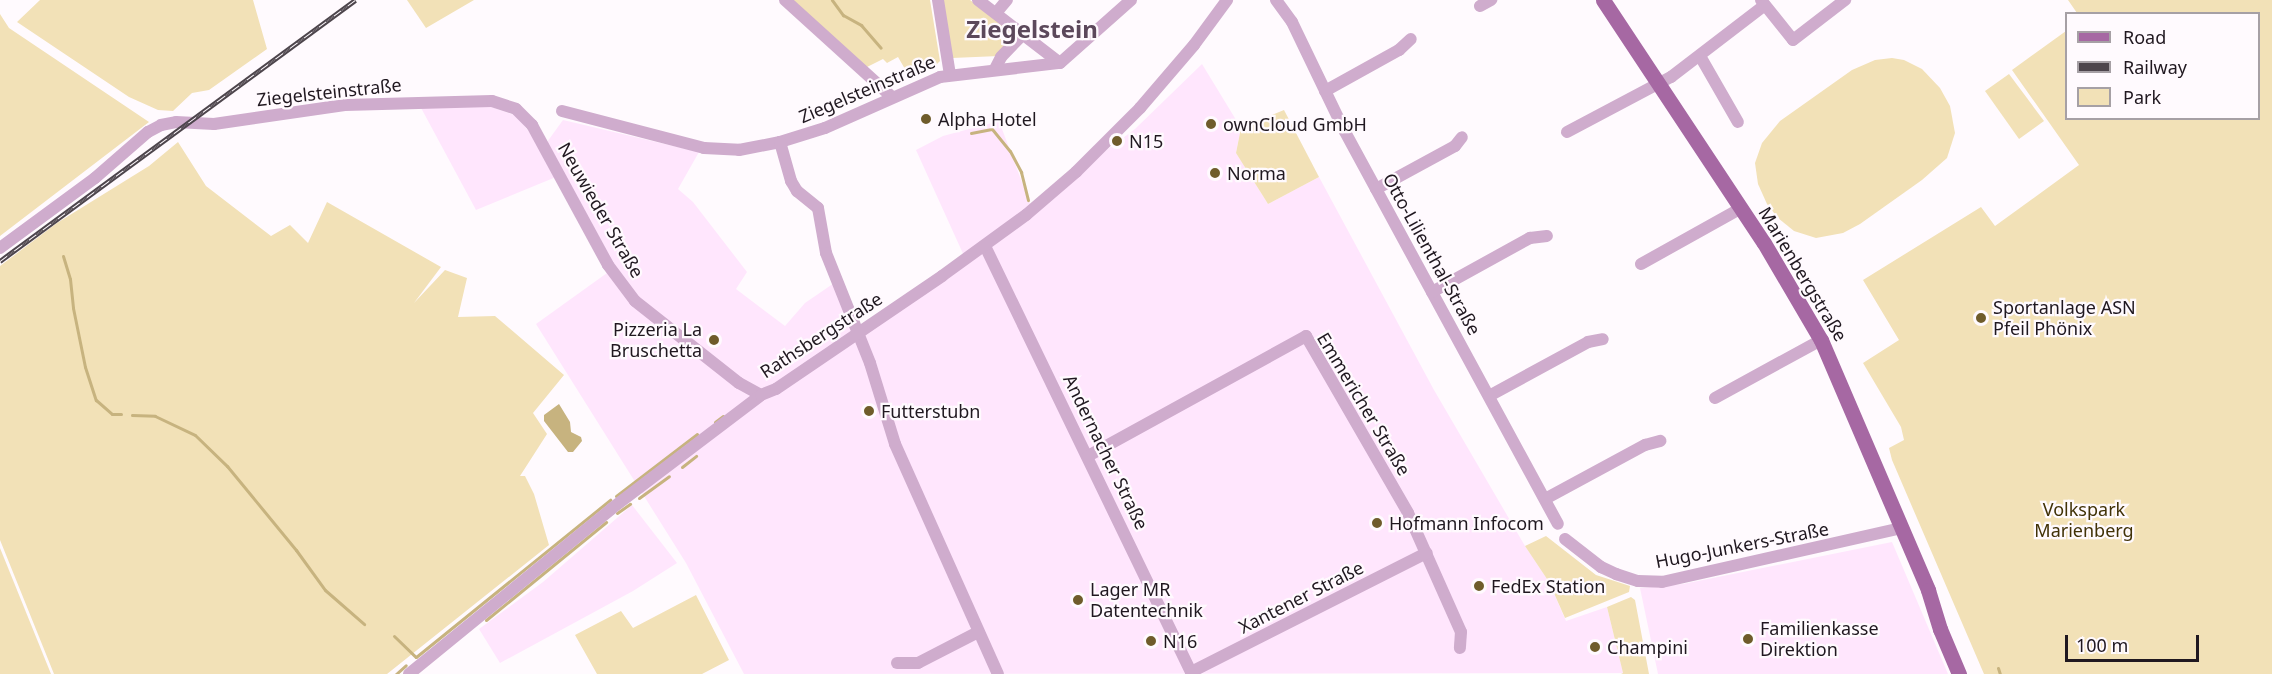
<!DOCTYPE html>
<meta charset="utf-8">
<style>
body{margin:0}
#map{position:relative;width:2272px;height:674px;overflow:hidden;background:#fffafe;font-family:"Noto Sans",sans-serif}
div>[style]{position:absolute}
.built>*{inset:0;background:#ffe6fd}
.green>*{inset:0;background:#f2e1b7}
.water>*{inset:0;background:#c7b37f}
.stream>*{height:3px;margin:-1.5px;padding:0 1.5px;transform-origin:1.5px;border-radius:1.5px;background:#c7b37f}
.minor>*{height:12px;margin:-6px;padding:0 6px;transform-origin:6px;border-radius:6px;background:#cfaccd}
.major>*{height:15px;margin:-7.5px;padding:0 7.5px;transform-origin:7.5px;border-radius:7.5px;background:#a668a3}
.rail>*{height:5px;margin-top:-2.5px;transform-origin:0;background:repeating-linear-gradient(90deg,#fffafe 0 9px,#4d454c 0 18px);box-sizing:border-box;border-block:2px solid #4d454c}
.dots>*{width:16px;height:16px;translate:-50% -50%;box-sizing:border-box;border:3px solid #fffafe;border-radius:50%}
span{translate:-50% -50%;white-space:nowrap;text-align:center;line-height:1.15;-webkit-text-stroke:4.5px #fffafe;paint-order:stroke}
.street-label{font-size:18px;color:#201820}
.poi-label{font-size:18px;color:#201820}
.left{translate:0 -50%;text-align:left}
.right{translate:-100% -50%;text-align:right}
.park-label{font-size:18px;color:#413207}
.district-label{font-size:24px;color:#5c485b;font-weight:700}
.legend{position:absolute;left:2065px;top:12px;width:195px;height:108px;box-sizing:border-box;background:#fffafe;border:2px solid #a6a0a5;margin:0;padding:8px 10px;list-style:none;font-size:18px;color:#201820}
.legend li{display:flex;align-items:center;gap:12px;height:30px}
.legend b{width:30px;border:2px solid #a6a0a5}
.scale{position:absolute;left:2065px;top:635px;width:134px;height:27px;box-sizing:border-box;border:3px solid #201820;border-top:0;padding-left:8px;font-size:18px;line-height:21px;white-space:nowrap;color:#201820;-webkit-text-stroke:4px #fffafe;paint-order:stroke}
</style>
<div id="map">
<div class="built">
<i style="clip-path:polygon(1202px 64px,1241px 128px,1236px 153px,1268px 204px,1319px 177px,1434px 390px,1525px 546px,1549px 582px,1566px 621px,1607px 607px,1623px 673px,744px 674px,686px 563px,536px 324px,607px 273px,556px 177px,476px 210px,420px 106px,486px 105px,517px 116px,542px 149px,563px 120px,699px 152px,678px 189px,693px 202px,747px 272px,736px 289px,785px 326px,805px 303px,840px 279px,862px 328px,965px 258px,916px 150px,943px 136px,999px 121px,1031px 206px,1135px 129px)"></i>
<i style="clip-path:polygon(632px 505px,677px 563px,633px 591px,500px 663px,479px 629px,543px 582px)"></i>
<i style="clip-path:polygon(1892px 542px,1948px 674px,1658px 674px,1640px 588px,1683px 584px)"></i>
</div>
<div class="green">
<i style="clip-path:polygon(40px 0,253px 0,267px 49px,209px 90px,192px 93px,173px 111px,158px 110px,129px 97px,17px 22px)"></i>
<i style="clip-path:polygon(407px 0,474px 0,426px 28px)"></i>
<i style="clip-path:polygon(793px 0,930px 0,940px 61px,932px 69px,909px 76px,898px 57px,887px 63px,883px 59px,865px 68px)"></i>
<i style="clip-path:polygon(942px 0,970px 0,1018px 35px,999px 56px,952px 58px)"></i>
<i style="clip-path:polygon(2068px 0,2272px 0,2272px 674px,1984px 674px,1892px 460px,1889px 448px,1904px 440px,1901px 427px,1863px 363px,1899px 340px,1863px 280px,1981px 207px,1995px 226px,2079px 165px,2012px 70px,2066px 31px,2066px 118px,2258px 118px,2258px 14px,2077px 13px)"></i>
<i style="clip-path:polygon(0 14px,9px 28px,149px 122px,0 236px)"></i>
<i style="clip-path:polygon(1892px 58px,1904px 60px,1922px 69px,1940px 88px,1950px 106px,1955px 133px,1947px 158px,1922px 180px,1860px 224px,1843px 233px,1816px 238px,1794px 231px,1778px 218px,1767px 204px,1758px 184px,1755px 163px,1762px 143px,1780px 121px,1852px 70px,1875px 60px)"></i>
<i style="clip-path:polygon(2009px 74px,2044px 121px,2019px 139px,1985px 91px)"></i>
<i style="clip-path:polygon(1284px 110px,1319px 177px,1268px 204px,1236px 153px,1241px 128px)"></i>
<i style="clip-path:polygon(178px 142px,206px 186px,271px 236px,290px 225px,308px 243px,327px 202px,441px 267px,414px 303px,445px 270px,467px 278px,458px 317px,495px 316px,564px 375px,533px 413px,547px 434px,520px 476px,525px 476px,534px 494px,549px 545px,387px 674px,54px 674px,0 540px,0 266px,57px 223px,149px 166px)"></i>
<i style="clip-path:polygon(1546px 536px,1596px 575px,1630px 586px,1629px 592px,1565px 618px,1549px 582px,1525px 546px)"></i>
<i style="clip-path:polygon(0 548px,51px 674px,0 674px)"></i>
<i style="clip-path:polygon(696px 595px,729px 660px,702px 674px,597px 674px,575px 635px,621px 611px,633px 628px)"></i>
<i style="clip-path:polygon(1631px 597px,1635px 600px,1649px 674px,1621px 674px,1623px 673px,1607px 607px)"></i>
</div>
<div class="water">
<i style="clip-path:polygon(559px 404px,570px 422px,571px 432px,581px 437px,582px 441px,573px 452px,568px 452px,544px 421px,544px 415px)"></i>
</div>
<div class="stream">
<i style="left:832px;top:0;width:19px;rotate:54deg"></i>
<i style="left:843px;top:15px;width:21px;rotate:29deg"></i>
<i style="left:861px;top:25px;width:30px;rotate:49deg"></i>
<i style="left:971px;top:133px;width:21px;rotate:-11deg"></i>
<i style="left:992px;top:129px;width:28px;rotate:51deg"></i>
<i style="left:1010px;top:151px;width:24px;rotate:62deg"></i>
<i style="left:1021px;top:172px;width:29px;rotate:76deg"></i>
<i style="left:63px;top:256px;width:24px;rotate:73deg"></i>
<i style="left:70px;top:279px;width:29px;rotate:84deg"></i>
<i style="left:73px;top:308px;width:60px;rotate:78.5deg"></i>
<i style="left:85px;top:367px;width:35px;rotate:72deg"></i>
<i style="left:96px;top:400px;width:21px;rotate:41deg"></i>
<i style="left:112px;top:414px;width:9px"></i>
<i style="left:132px;top:415px;width:23px;rotate:2deg"></i>
<i style="left:155px;top:416px;width:44px;rotate:25.4deg"></i>
<i style="left:195px;top:435px;width:45px;rotate:44.1deg"></i>
<i style="left:227px;top:466px;width:109px;rotate:50.6deg"></i>
<i style="left:296px;top:550px;width:49px;rotate:54.1deg"></i>
<i style="left:325px;top:590px;width:52px;rotate:41.1deg"></i>
<i style="left:715px;top:422px;width:10px;rotate:-37deg"></i>
<i style="left:682px;top:467px;width:18px;rotate:-38deg"></i>
<i style="left:616px;top:496px;width:102px;rotate:-37.4deg"></i>
<i style="left:639px;top:498px;width:37px;rotate:-36deg"></i>
<i style="left:617px;top:513px;width:16px;rotate:-35deg"></i>
<i style="left:486px;top:620px;width:155px;rotate:-39.2deg"></i>
<i style="left:394px;top:636px;width:30px;rotate:44deg"></i>
<i style="left:416px;top:657px;width:250px;rotate:-39deg"></i>
<i style="left:1998px;top:668px;width:6px;rotate:72deg"></i>
<i style="left:396px;top:674px;width:13px;rotate:-42deg"></i>
</div>
<div class="minor">
<i style="left:785px;top:0;width:144px;rotate:42.2deg"></i>
<i style="left:938px;top:0;width:76px;rotate:80.9deg"></i>
<i style="left:978px;top:0;width:103px;rotate:37.5deg"></i>
<i style="left:1276px;top:0;width:27px;rotate:54deg"></i>
<i style="left:1292px;top:22px;width:120px;rotate:64.3deg"></i>
<i style="left:1344px;top:130px;width:448px;rotate:61.5deg"></i>
<i style="left:1761px;top:0;width:51px;rotate:51.3deg"></i>
<i style="left:1793px;top:40px;width:66px;rotate:-37.6deg"></i>
<i style="left:1480px;top:6px;width:13px;rotate:-29deg"></i>
<i style="left:996px;top:13px;width:17px;rotate:-50deg"></i>
<i style="left:1700px;top:56px;width:76px;rotate:60.1deg"></i>
<i style="left:995px;top:69px;width:13px;rotate:-63deg"></i>
<i style="left:1001px;top:57px;width:33px;rotate:-46deg"></i>
<i style="left:1325px;top:91px;width:85px;rotate:-29deg"></i>
<i style="left:1399px;top:50px;width:16px;rotate:-43deg"></i>
<i style="left:562px;top:111px;width:147px;rotate:14.6deg"></i>
<i style="left:704px;top:148px;width:35px;rotate:3deg"></i>
<i style="left:739px;top:150px;width:42px;rotate:-11deg"></i>
<i style="left:780px;top:142px;width:47px;rotate:-17.3deg"></i>
<i style="left:825px;top:128px;width:126px;rotate:-23.9deg"></i>
<i style="left:940px;top:77px;width:121px;rotate:-6.7deg"></i>
<i style="left:1060px;top:63px;width:95px;rotate:-41.6deg"></i>
<i style="left:1567px;top:132px;width:118px;rotate:-27.9deg"></i>
<i style="left:1671px;top:77px;width:118px;rotate:-37.5deg"></i>
<i style="left:780px;top:142px;width:41px;rotate:74.2deg"></i>
<i style="left:791px;top:181px;width:12px;rotate:59deg"></i>
<i style="left:797px;top:191px;width:27px;rotate:39deg"></i>
<i style="left:818px;top:208px;width:46px;rotate:79.9deg"></i>
<i style="left:826px;top:253px;width:118px;rotate:68.2deg"></i>
<i style="left:870px;top:363px;width:85px;rotate:72.8deg"></i>
<i style="left:895px;top:444px;width:252px;rotate:65.9deg"></i>
<i style="left:1376px;top:189px;width:90px;rotate:-28.6deg"></i>
<i style="left:1455px;top:146px;width:11px;rotate:-52deg"></i>
<i style="left:985px;top:246px;width:475px;rotate:64.2deg"></i>
<i style="left:0;top:248px;width:118px;rotate:-36.4deg"></i>
<i style="left:95px;top:178px;width:70px;rotate:-41deg"></i>
<i style="left:148px;top:132px;width:15px;rotate:-28deg"></i>
<i style="left:161px;top:125px;width:15px;rotate:-11deg"></i>
<i style="left:176px;top:122px;width:38px;rotate:3deg"></i>
<i style="left:214px;top:124px;width:132px;rotate:-8.3deg"></i>
<i style="left:345px;top:105px;width:147px;rotate:-1.6deg"></i>
<i style="left:492px;top:101px;width:25px;rotate:18deg"></i>
<i style="left:516px;top:109px;width:23px;rotate:45deg"></i>
<i style="left:532px;top:125px;width:159px;rotate:61.5deg"></i>
<i style="left:608px;top:265px;width:45px;rotate:53.1deg"></i>
<i style="left:635px;top:301px;width:132px;rotate:38.3deg"></i>
<i style="left:739px;top:383px;width:25px;rotate:29deg"></i>
<i style="left:1641px;top:264px;width:115px;rotate:-29.2deg"></i>
<i style="left:1432px;top:292px;width:112px;rotate:-28.9deg"></i>
<i style="left:1530px;top:238px;width:17px;rotate:-7deg"></i>
<i style="left:1489px;top:396px;width:113px;rotate:-28.6deg"></i>
<i style="left:1588px;top:342px;width:15px;rotate:-11deg"></i>
<i style="left:1715px;top:398px;width:121px;rotate:-28.7deg"></i>
<i style="left:1088px;top:456px;width:249px;rotate:-28.8deg"></i>
<i style="left:1306px;top:336px;width:204px;rotate:60deg"></i>
<i style="left:1408px;top:513px;width:130px;rotate:66deg"></i>
<i style="left:1461px;top:632px;width:16px;rotate:94deg"></i>
<i style="left:1545px;top:499px;width:114px;rotate:-28.4deg"></i>
<i style="left:1645px;top:445px;width:16px;rotate:-15deg"></i>
<i style="left:1565px;top:539px;width:46px;rotate:37.9deg"></i>
<i style="left:1601px;top:567px;width:17px;rotate:25deg"></i>
<i style="left:1616px;top:574px;width:23px;rotate:18deg"></i>
<i style="left:1638px;top:581px;width:24px;rotate:2deg"></i>
<i style="left:1662px;top:582px;width:245px;rotate:-12.7deg"></i>
<i style="left:897px;top:663px;width:21px"></i>
<i style="left:918px;top:663px;width:68px;rotate:-27.3deg"></i>
<i style="left:1191px;top:672px;width:264px;rotate:-26.8deg"></i>
<i style="left:409px;top:674px;width:261px;rotate:-39.2deg"></i>
<i style="left:611px;top:509px;width:188px;rotate:-37.2deg"></i>
<i style="left:761px;top:395px;width:16px;rotate:-22deg"></i>
<i style="left:776px;top:389px;width:201px;rotate:-34.2deg"></i>
<i style="left:942px;top:276px;width:104px;rotate:-36deg"></i>
<i style="left:1026px;top:215px;width:66px;rotate:-40.7deg"></i>
<i style="left:1076px;top:172px;width:91px;rotate:-45deg"></i>
<i style="left:1140px;top:108px;width:83px;rotate:-49.4deg"></i>
<i style="left:1194px;top:45px;width:56px;rotate:-53.7deg"></i>
</div>
<div class="major">
<i style="left:1603px;top:0;width:291px;rotate:56.5deg"></i>
<i style="left:1764px;top:243px;width:113px;rotate:59.6deg"></i>
<i style="left:1821px;top:340px;width:272px;rotate:66.8deg"></i>
<i style="left:1928px;top:590px;width:41px;rotate:72.9deg"></i>
<i style="left:1940px;top:629px;width:49px;rotate:67.1deg"></i>
</div>
<div class="rail">
<i style="left:0;top:261px;width:441px;rotate:-36.3deg"></i>
</div>
<div class="dots">
<i style="left:926px;top:119px;background:#6f5c2b"></i>
<i style="left:1211px;top:124px;background:#6f5c2b"></i>
<i style="left:1117px;top:141px;background:#6f5c2b"></i>
<i style="left:1215px;top:173px;background:#6f5c2b"></i>
<i style="left:1981px;top:318px;background:#6f5c2b"></i>
<i style="left:714px;top:340px;background:#6f5c2b"></i>
<i style="left:869px;top:411px;background:#6f5c2b"></i>
<i style="left:1377px;top:523px;background:#6f5c2b"></i>
<i style="left:1479px;top:586px;background:#6f5c2b"></i>
<i style="left:1078px;top:600px;background:#6f5c2b"></i>
<i style="left:1748px;top:639px;background:#6f5c2b"></i>
<i style="left:1151px;top:641px;background:#6f5c2b"></i>
<i style="left:1595px;top:647px;background:#6f5c2b"></i>
</div>
<div class="street-label">
<span style="left:867px;top:89px;rotate:-23deg">Ziegelsteinstraße</span>
<span style="left:329px;top:92px;rotate:-6deg">Ziegelsteinstraße</span>
<span style="left:601px;top:210px;rotate:60deg">Neuwieder Straße</span>
<span style="left:1432px;top:254px;rotate:61deg">Otto-Lilienthal-Straße</span>
<span style="left:1803px;top:274px;rotate:59deg">Marienbergstraße</span>
<span style="left:821px;top:335px;rotate:-33deg">Rathsbergstraße</span>
<span style="left:1364px;top:404px;rotate:59deg">Emmericher Straße</span>
<span style="left:1106px;top:452px;rotate:64deg">Andernacher Straße</span>
<span style="left:1742px;top:545px;rotate:-11deg">Hugo-Junkers-Straße</span>
<span style="left:1301px;top:597px;rotate:-27deg">Xantener Straße</span>
</div>
<div class="poi-label">
<span class="left" style="left:938px;top:119px">Alpha Hotel</span>
<span class="left" style="left:1223px;top:124px">ownCloud GmbH</span>
<span class="left" style="left:1129px;top:141px">N15</span>
<span class="left" style="left:1227px;top:173px">Norma</span>
<span class="left" style="left:1993px;top:318px">Sportanlage ASN<br>Pfeil Phönix</span>
<span class="right" style="left:702px;top:340px">Pizzeria La<br>Bruschetta</span>
<span class="left" style="left:881px;top:411px">Futterstubn</span>
<span class="left" style="left:1389px;top:523px">Hofmann Infocom</span>
<span class="left" style="left:1491px;top:586px">FedEx Station</span>
<span class="left" style="left:1090px;top:600px">Lager MR<br>Datentechnik</span>
<span class="left" style="left:1760px;top:639px">Familienkasse<br>Direktion</span>
<span class="left" style="left:1163px;top:641px">N16</span>
<span class="left" style="left:1607px;top:647px">Champini</span>
</div>
<div class="park-label">
<span style="left:2084px;top:520px">Volkspark<br>Marienberg</span>
</div>
<div class="district-label">
<span style="left:1032px;top:29px">Ziegelstein</span>
</div>
<ul class="legend">
<li><b style="height:8px;background:#a668a3"></b>Road</li>
<li><b style="height:8px;background:#4d454c"></b>Railway</li>
<li><b style="height:16px;background:#f2e1b7"></b>Park</li>
</ul>
<div class="scale">100 m</div>
</div>
